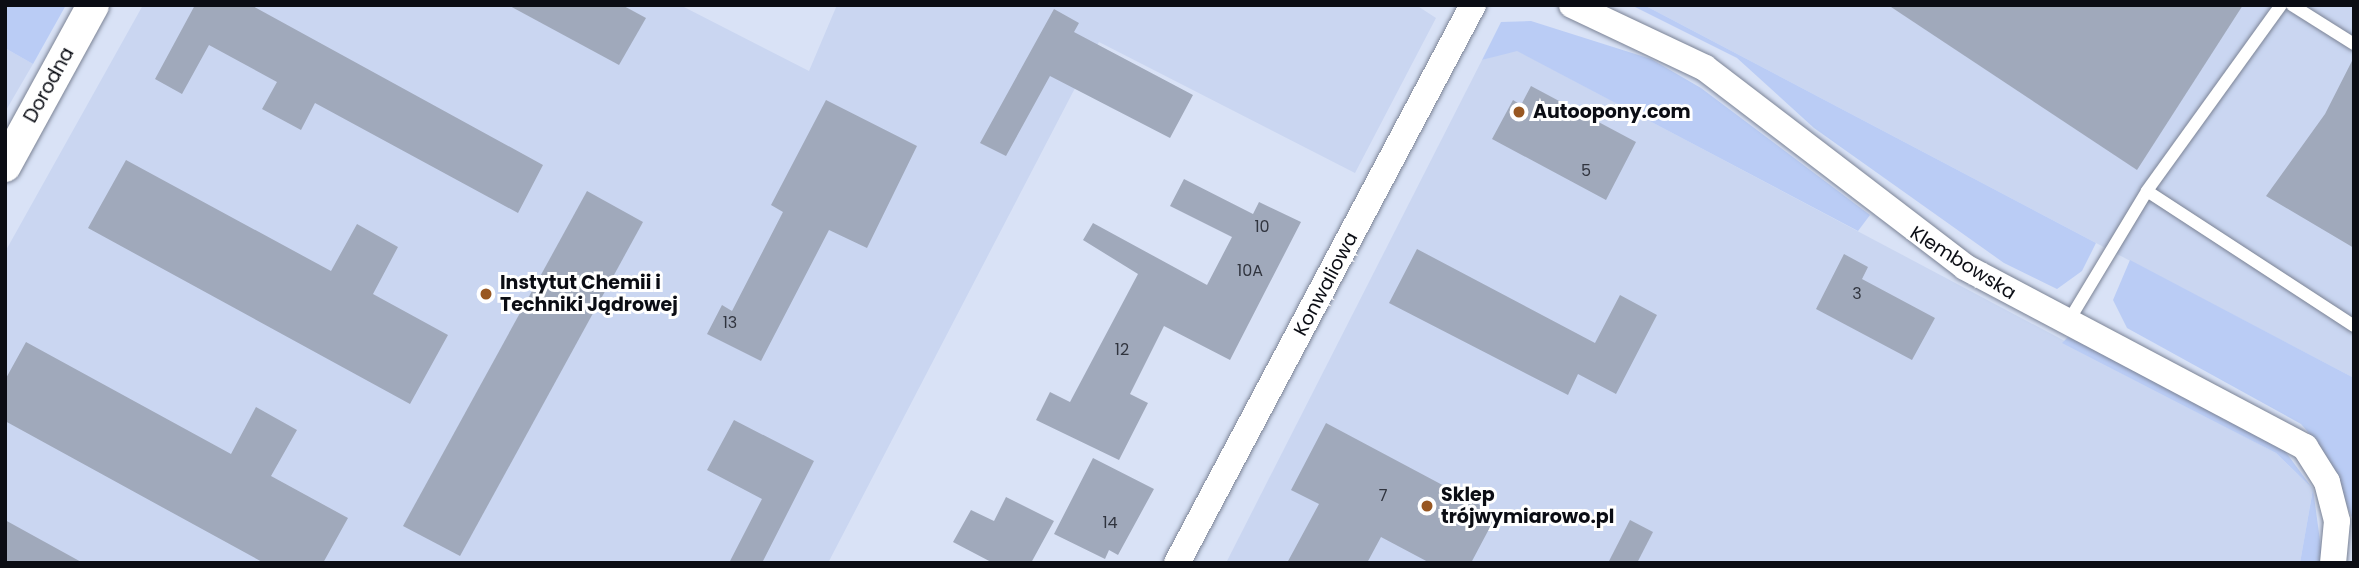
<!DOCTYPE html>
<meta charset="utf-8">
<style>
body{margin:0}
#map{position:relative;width:2359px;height:568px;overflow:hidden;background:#d9e2f6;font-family:Poppins,sans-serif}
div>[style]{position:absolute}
.built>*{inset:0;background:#cad6f1}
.green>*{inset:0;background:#baccf5}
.building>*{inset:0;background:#a0a9bb}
.roads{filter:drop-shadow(0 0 2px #7b8395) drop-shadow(0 0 2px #7b8395)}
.service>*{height:12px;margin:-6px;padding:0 6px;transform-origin:6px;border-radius:6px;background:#fff}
.minor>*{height:26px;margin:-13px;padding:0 13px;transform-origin:13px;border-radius:13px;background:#fff}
.tertiary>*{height:32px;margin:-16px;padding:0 16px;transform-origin:16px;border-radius:16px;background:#fff}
.dots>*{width:19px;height:19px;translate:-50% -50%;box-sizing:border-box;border:4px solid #fff;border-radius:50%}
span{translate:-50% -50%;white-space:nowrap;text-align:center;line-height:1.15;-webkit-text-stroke:6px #fff;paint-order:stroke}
.number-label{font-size:16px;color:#30343e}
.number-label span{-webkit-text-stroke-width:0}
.street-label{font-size:19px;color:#0b0d14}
.poi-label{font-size:19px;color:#0b0d14;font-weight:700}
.left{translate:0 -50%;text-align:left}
.frame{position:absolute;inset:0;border:7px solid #0b0d14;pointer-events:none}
</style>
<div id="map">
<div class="built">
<i style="clip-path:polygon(143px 5px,680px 5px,809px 71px,837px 5px,1416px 5px,1436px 18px,1355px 173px,1099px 42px,828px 563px,5px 563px,5px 252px)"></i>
<i style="clip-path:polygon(1644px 5px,2354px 5px,2354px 378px,2096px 243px)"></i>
<i style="clip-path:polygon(5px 48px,33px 64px,5px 112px)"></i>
<i style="clip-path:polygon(1516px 50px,2276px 453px,2313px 489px,2300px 563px,1226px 563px,1482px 60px)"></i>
</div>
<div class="green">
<i style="clip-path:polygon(5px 5px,66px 5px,33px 64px,5px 48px)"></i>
<i style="clip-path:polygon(1631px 5px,1644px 5px,2096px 243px,2082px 271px,2057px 289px,2004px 263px,1814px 128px,1737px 58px)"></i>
<i style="clip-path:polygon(1531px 21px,1651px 59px,1701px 88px,1870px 215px,1858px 231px,1517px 51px,1482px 60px,1501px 22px)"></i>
<i style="clip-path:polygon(2130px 260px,2354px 378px,2354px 522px,2321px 447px,2301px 424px,2127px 328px,2113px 300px)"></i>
<i style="clip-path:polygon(2068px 337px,2276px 439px,2313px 489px,2323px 563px,2300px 563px,2313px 489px,2276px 453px,2062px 343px)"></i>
</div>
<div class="building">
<i style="clip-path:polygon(195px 5px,251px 5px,543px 165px,518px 213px,315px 103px,301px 130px,262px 109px,277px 82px,209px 45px,182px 94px,155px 79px)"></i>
<i style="clip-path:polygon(508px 5px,622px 5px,646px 18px,619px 65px)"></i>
<i style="clip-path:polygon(1888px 5px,2243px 5px,2137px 170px)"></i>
<i style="clip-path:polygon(1054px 9px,1079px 23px,1074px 32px,1193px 95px,1170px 138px,1050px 76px,1006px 156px,980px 143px)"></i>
<i style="clip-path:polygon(2354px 57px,2354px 248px,2266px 196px,2325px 114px)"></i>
<i style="clip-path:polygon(1531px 86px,1636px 142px,1606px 200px,1492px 139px,1513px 100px,1521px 105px)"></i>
<i style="clip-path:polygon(826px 100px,917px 146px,867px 248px,829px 230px,761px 361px,707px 334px,722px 305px,732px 311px,783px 212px,771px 205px)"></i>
<i style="clip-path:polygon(126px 160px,331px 271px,357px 224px,398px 247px,373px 294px,448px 335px,410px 404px,88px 228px)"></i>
<i style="clip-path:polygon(1184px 179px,1253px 214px,1259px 202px,1301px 222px,1230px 360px,1164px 326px,1130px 394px,1148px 403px,1119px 460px,1036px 420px,1050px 392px,1070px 402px,1138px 274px,1083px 240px,1093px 223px,1207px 285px,1232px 237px,1170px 206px)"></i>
<i style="clip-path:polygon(587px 191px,643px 222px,460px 556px,403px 526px)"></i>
<i style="clip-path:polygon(1417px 249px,1595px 343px,1620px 295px,1657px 315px,1616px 394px,1578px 374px,1568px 395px,1389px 303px)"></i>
<i style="clip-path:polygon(1844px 254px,1868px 267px,1862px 279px,1935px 318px,1912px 360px,1816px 309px)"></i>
<i style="clip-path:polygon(26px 342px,231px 454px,256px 407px,297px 430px,271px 476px,348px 518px,323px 563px,264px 563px,5px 421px,5px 380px)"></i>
<i style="clip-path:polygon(734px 420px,814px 461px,762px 563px,729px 563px,762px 499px,707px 470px)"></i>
<i style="clip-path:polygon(1326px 423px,1497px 514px,1471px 563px,1430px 563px,1381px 537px,1367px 563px,1287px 563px,1319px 504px,1291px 490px)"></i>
<i style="clip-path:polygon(1093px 458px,1154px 489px,1118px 555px,1109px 550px,1105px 559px,1054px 534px)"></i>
<i style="clip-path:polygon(1006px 497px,1054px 521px,1031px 563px,993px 563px,953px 542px,971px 510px,994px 521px)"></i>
<i style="clip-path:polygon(5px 520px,83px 563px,5px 563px)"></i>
<i style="clip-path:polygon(1630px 520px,1653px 532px,1637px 563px,1608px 563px)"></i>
</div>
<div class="roads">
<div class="service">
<i style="left:2281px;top:5px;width:229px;rotate:125.8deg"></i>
<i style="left:2147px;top:191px;width:247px;rotate:33.1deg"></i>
<i style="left:2292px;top:5px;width:73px;rotate:32.2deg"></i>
<i style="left:2068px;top:322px;width:153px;rotate:-58.9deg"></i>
</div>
<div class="minor">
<i style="left:1572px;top:5px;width:147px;rotate:25.3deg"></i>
<i style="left:1705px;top:68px;width:327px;rotate:37.4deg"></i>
<i style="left:1965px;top:267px;width:385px;rotate:27.9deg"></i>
<i style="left:2305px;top:447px;width:41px;rotate:57.8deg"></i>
<i style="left:2327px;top:482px;width:40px;rotate:75.6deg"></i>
<i style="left:2337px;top:521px;width:42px;rotate:95.4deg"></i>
<i style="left:1177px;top:563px;width:632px;rotate:-62.06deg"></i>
</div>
<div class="tertiary">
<i style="left:5px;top:166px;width:183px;rotate:-61.3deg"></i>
</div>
</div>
<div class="dots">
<i style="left:1519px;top:112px;background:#985722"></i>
<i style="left:486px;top:294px;background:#985722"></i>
<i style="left:1427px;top:506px;background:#985722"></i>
</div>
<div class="number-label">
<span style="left:1586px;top:171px">5</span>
<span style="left:1262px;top:227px">10</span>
<span style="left:1250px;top:271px">10A</span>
<span style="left:1857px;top:294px">3</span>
<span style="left:730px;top:323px">13</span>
<span style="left:1122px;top:350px">12</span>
<span style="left:1383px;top:496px">7</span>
<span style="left:1110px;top:523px">14</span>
</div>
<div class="street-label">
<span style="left:49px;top:85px;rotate:-61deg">Dorodna</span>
<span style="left:1963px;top:263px;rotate:32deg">Klembowska</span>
<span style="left:1326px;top:284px;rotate:-62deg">Konwaliowa</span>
</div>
<div class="poi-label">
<span class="left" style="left:1533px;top:112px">Autoopony.com</span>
<span class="left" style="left:500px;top:294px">Instytut Chemii i<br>Techniki Jądrowej</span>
<span class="left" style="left:1441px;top:506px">Sklep<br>trójwymiarowo.pl</span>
</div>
<div class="frame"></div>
</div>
